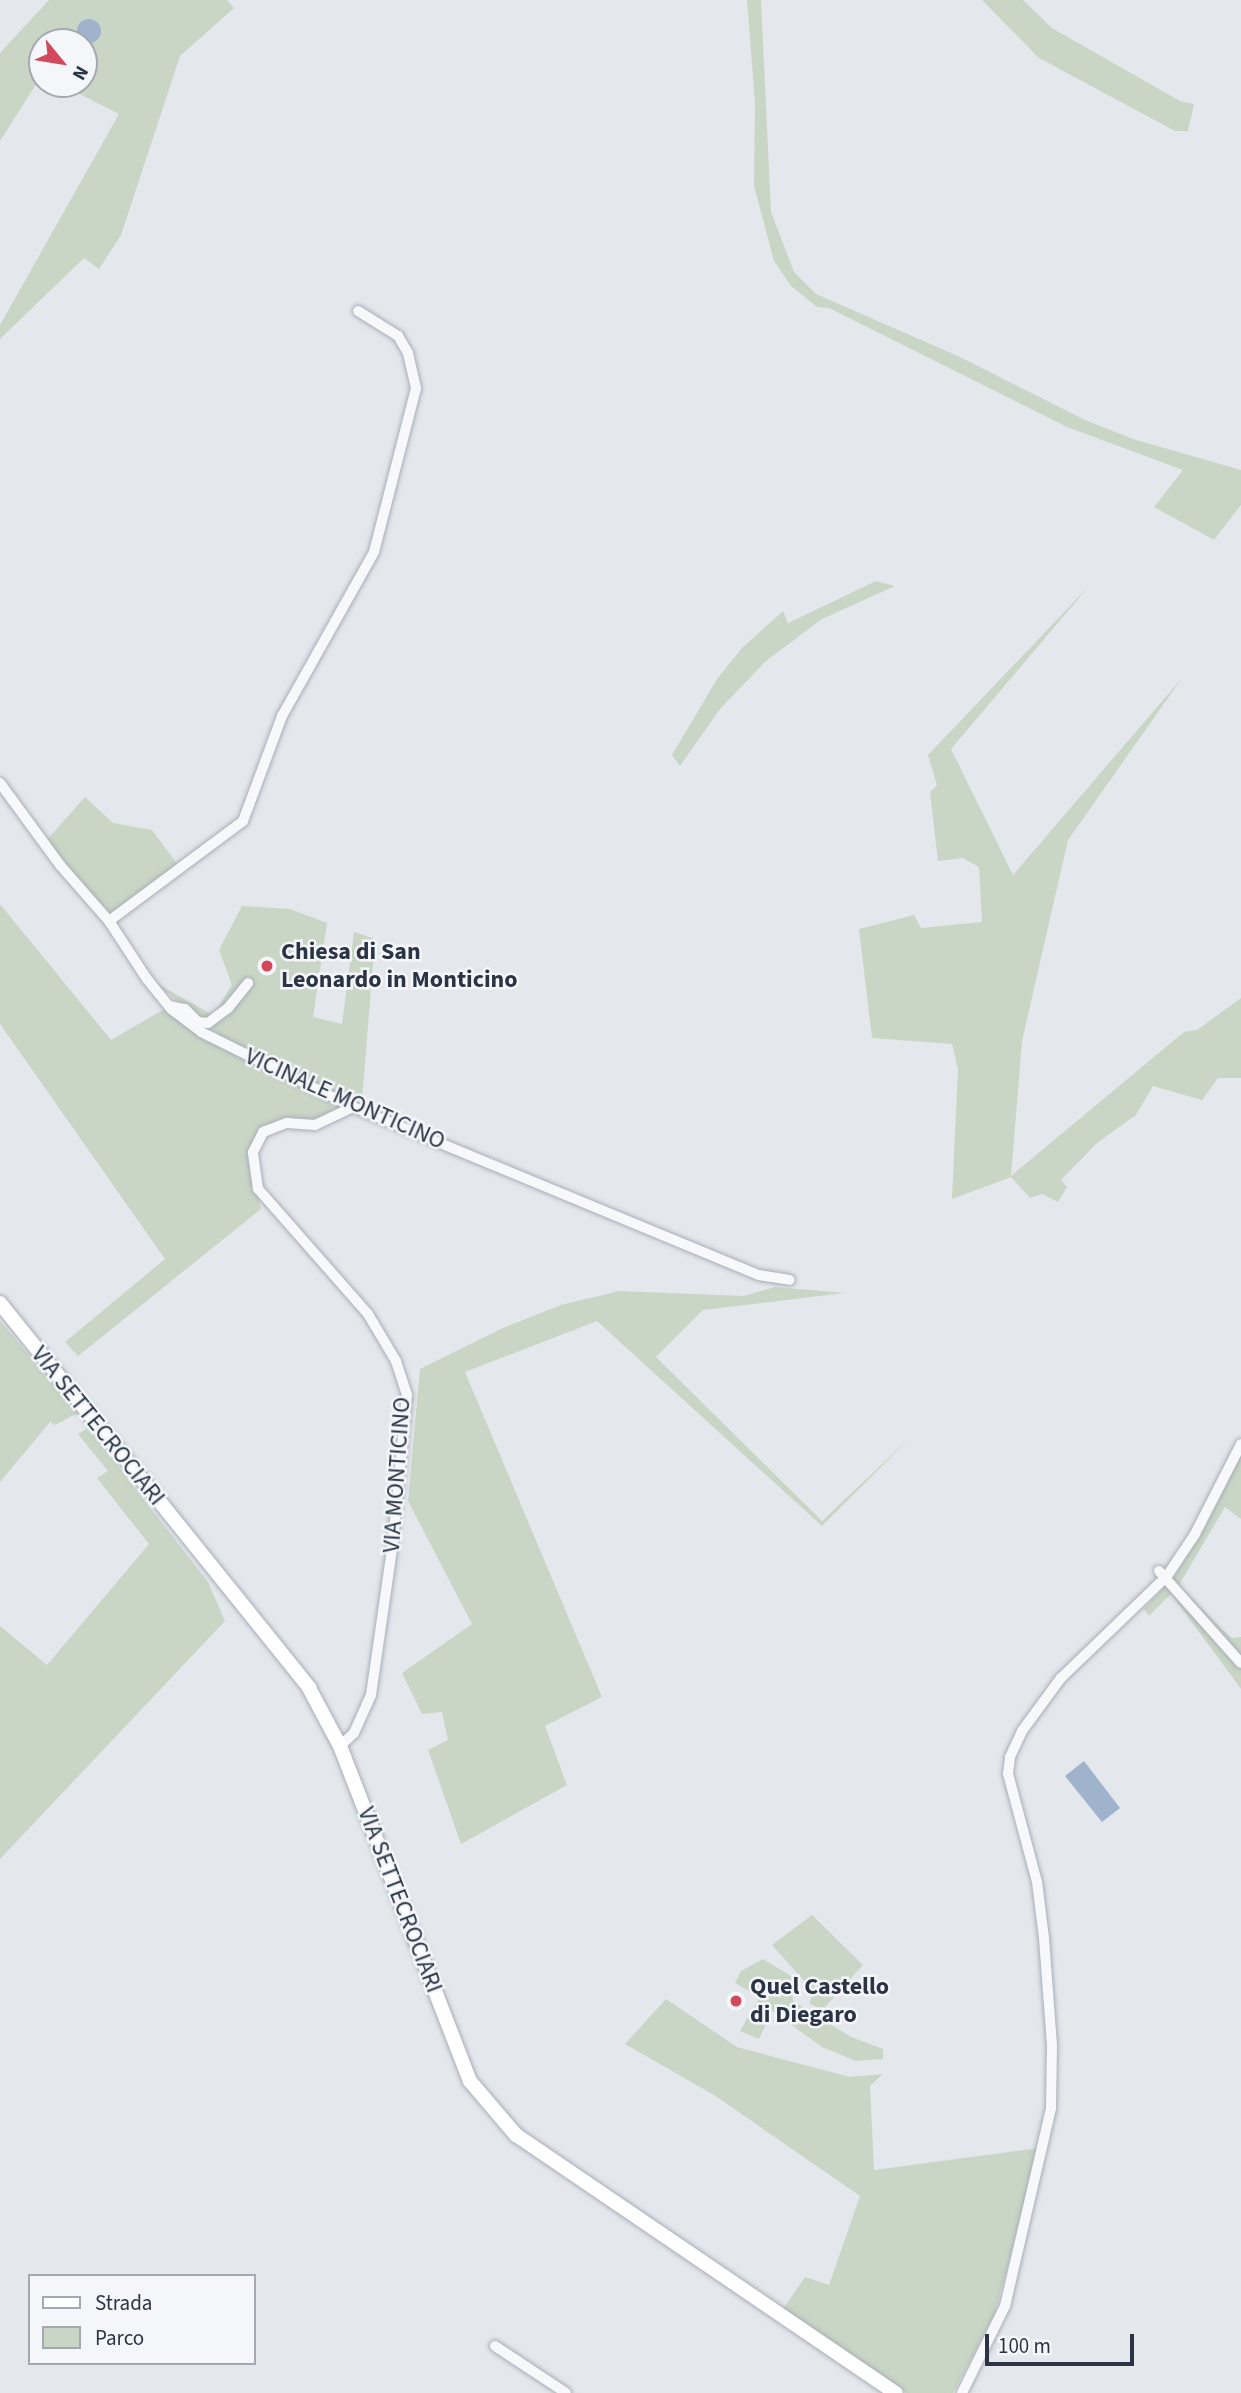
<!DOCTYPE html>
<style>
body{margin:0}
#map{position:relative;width:1241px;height:2393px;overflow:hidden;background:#e4e7ec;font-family:"Source Sans 3",sans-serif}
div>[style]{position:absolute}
.green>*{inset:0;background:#c9d6c5}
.water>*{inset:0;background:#9fb4cc}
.round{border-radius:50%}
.roads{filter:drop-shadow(0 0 2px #a9aeb7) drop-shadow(0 0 2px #a9aeb7)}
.minor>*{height:10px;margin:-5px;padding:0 5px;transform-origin:5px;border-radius:5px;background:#f7f8fa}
.secondary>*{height:14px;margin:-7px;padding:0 7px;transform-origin:7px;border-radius:7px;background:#fff}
.dots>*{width:19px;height:19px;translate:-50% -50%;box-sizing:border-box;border:4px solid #f4f6f9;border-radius:50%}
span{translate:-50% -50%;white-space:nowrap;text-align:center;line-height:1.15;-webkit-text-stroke:5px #f4f6f9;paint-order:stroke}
.poi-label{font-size:24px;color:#2b3445;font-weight:700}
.left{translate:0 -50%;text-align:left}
.street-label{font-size:24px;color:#2b3445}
.legend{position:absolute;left:28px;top:2274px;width:228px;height:91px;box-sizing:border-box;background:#f4f6f9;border:2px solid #a4a8b1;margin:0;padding:9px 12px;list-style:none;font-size:21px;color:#2b3445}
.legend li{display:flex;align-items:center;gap:14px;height:35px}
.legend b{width:35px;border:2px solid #a4a8b1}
.north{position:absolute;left:28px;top:28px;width:70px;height:70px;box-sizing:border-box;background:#f4f6f9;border:2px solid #a4a8b1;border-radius:50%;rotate:120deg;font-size:19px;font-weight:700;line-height:28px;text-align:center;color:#2b3445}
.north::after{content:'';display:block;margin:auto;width:24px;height:32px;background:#d1495b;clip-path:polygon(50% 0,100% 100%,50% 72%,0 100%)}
.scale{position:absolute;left:985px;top:2334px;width:149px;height:32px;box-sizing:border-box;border:4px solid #2b3445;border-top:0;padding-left:9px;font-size:21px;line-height:24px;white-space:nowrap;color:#2b3445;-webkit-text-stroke:5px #f4f6f9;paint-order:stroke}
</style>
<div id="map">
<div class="green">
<i style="clip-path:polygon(49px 0,227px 0,234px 8px,180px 56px,121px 235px,99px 269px,84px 258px,0 339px,0 325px,119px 114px,60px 84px,84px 84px,84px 42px,42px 42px,42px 75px,0 141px,0 53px)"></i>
<i style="clip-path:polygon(747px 0,761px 0,771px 212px,794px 272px,816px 294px,960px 357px,1085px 420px,1133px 439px,1241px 470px,1241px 505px,1214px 540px,1154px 507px,1183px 470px,1067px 427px,829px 308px,817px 307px,791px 286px,774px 261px,754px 186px,755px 103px)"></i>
<i style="clip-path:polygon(982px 0,1023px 0,1052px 28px,1180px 101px,1194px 104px,1188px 131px,1175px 131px,1039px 58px)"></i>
<i style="clip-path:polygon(876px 581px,895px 586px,822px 619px,766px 661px,720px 709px,680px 766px,672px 755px,717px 679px,742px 648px,783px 611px,788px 623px)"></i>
<i style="clip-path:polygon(1090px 585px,951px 749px,1013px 875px,1182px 678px,1068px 840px,1022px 1041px,1011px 1176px,1184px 1032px,1197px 1030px,1241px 998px,1241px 1078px,1218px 1078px,1202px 1100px,1153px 1086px,1136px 1115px,1097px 1143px,1061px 1180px,1067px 1187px,1058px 1202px,1042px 1194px,1030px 1198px,1011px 1177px,952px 1199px,958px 1069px,952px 1044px,872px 1038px,859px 929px,914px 915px,921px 928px,982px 922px,979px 867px,963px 858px,938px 861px,930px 792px,937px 785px,928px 755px)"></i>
<i style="clip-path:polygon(85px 797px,113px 823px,152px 830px,178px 865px,111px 923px,45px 842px)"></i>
<i style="clip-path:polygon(0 904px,111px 1040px,166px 1008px,234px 1055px,345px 1106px,316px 1120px,262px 1126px,248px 1151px,261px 1209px,78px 1356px,65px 1342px,165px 1259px,0 1024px)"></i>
<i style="clip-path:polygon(242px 906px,290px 909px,327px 923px,313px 1017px,342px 1024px,354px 932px,375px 939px,362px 1100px,333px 1093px,219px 1035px,154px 982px,213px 1015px,232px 985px,219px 950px)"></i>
<i style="clip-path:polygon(775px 1287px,844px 1293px,703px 1310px,656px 1357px,822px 1521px,912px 1436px,822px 1526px,597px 1321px,465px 1372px,602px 1697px,545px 1726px,567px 1785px,461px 1844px,428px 1750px,448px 1740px,442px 1712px,422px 1714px,402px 1673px,472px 1624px,408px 1501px,420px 1369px,503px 1328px,561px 1305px,619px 1291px,744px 1296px)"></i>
<i style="clip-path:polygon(0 1321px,78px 1413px,55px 1425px,50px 1422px,0 1482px)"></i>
<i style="clip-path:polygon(88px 1428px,208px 1582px,225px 1621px,0 1859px,0 1626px,47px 1665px,149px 1544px,97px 1478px,108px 1471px,78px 1434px)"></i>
<i style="clip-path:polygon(1241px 1454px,1241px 1519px,1225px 1507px,1179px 1585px,1231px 1638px,1241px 1637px,1241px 1689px,1171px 1594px,1149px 1616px,1144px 1609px,1177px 1573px)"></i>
<i style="clip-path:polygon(812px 1915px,863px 1965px,822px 2010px,809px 2003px,814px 1992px,772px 1945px)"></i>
<i style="clip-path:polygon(763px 1959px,791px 1976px,793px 2001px,851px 2037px,883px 2049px,883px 2059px,856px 2061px,822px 2047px,772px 2011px,759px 2039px,740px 2031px,760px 1997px,735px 1983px,741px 1971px)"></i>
<i style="clip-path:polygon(666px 1999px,737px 2047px,850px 2077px,883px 2074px,870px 2086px,874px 2170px,1039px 2148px,995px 2313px,953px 2393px,906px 2393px,783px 2309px,805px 2277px,829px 2285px,860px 2196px,714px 2095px,625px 2044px)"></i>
</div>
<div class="water">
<i class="round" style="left:77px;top:19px;width:24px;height:24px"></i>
<i style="clip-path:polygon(1084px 1761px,1120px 1808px,1102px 1822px,1065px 1776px)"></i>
</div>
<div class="roads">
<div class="minor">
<i style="left:0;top:783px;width:102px;rotate:53.8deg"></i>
<i style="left:60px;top:865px;width:74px;rotate:48.8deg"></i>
<i style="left:109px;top:921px;width:69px;rotate:56.8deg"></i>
<i style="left:147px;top:979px;width:38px;rotate:51deg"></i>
<i style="left:171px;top:1009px;width:38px;rotate:37deg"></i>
<i style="left:201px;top:1032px;width:169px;rotate:26.3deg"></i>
<i style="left:353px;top:1107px;width:439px;rotate:22.5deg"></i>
<i style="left:759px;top:1275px;width:31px;rotate:9deg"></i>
<i style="left:109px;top:921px;width:167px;rotate:-36.7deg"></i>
<i style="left:243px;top:821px;width:112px;rotate:-69.6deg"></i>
<i style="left:282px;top:716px;width:188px;rotate:-60.7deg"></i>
<i style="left:374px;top:552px;width:169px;rotate:-75.6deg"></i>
<i style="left:416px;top:388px;width:36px;rotate:-103deg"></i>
<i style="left:408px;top:353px;width:20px;rotate:-120deg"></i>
<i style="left:398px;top:336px;width:47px;rotate:-148deg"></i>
<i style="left:169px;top:1006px;width:16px;rotate:11deg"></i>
<i style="left:185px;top:1009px;width:18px;rotate:45deg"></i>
<i style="left:198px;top:1022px;width:10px;rotate:6deg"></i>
<i style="left:208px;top:1023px;width:25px;rotate:-37deg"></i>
<i style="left:228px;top:1008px;width:32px;rotate:-51deg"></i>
<i style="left:1159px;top:1571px;width:123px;rotate:48.3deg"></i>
<i style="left:340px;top:1746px;width:19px;rotate:-43deg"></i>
<i style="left:354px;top:1733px;width:42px;rotate:-65.9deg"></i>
<i style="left:371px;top:1695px;width:155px;rotate:-81.8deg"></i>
<i style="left:393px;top:1542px;width:148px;rotate:-84.6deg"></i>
<i style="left:407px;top:1395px;width:36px;rotate:-108deg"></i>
<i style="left:396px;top:1361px;width:55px;rotate:-120.8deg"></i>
<i style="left:368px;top:1314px;width:167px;rotate:-131.3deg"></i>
<i style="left:258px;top:1189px;width:37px;rotate:-98deg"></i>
<i style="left:253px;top:1152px;width:22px;rotate:-63deg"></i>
<i style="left:263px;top:1132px;width:26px;rotate:-21deg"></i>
<i style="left:287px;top:1123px;width:28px;rotate:4deg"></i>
<i style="left:315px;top:1125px;width:42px;rotate:-25.3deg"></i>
<i style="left:495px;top:2346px;width:85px;rotate:33.5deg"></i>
<i style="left:962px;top:2393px;width:97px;rotate:-63.7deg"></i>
<i style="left:1005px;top:2306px;width:203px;rotate:-76.9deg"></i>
<i style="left:1051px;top:2108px;width:63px;rotate:-89.1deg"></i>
<i style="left:1052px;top:2045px;width:107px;rotate:-94.3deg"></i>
<i style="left:1044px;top:1938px;width:56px;rotate:-97.1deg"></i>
<i style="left:1037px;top:1882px;width:112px;rotate:-105deg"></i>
<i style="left:1008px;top:1774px;width:17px;rotate:-83deg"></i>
<i style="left:1010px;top:1757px;width:29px;rotate:-65deg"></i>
<i style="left:1022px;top:1731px;width:66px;rotate:-53.7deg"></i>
<i style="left:1061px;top:1678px;width:147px;rotate:-43.9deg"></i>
<i style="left:1167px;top:1576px;width:50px;rotate:-56.3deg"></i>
<i style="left:1195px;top:1534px;width:101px;rotate:-62.9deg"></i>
</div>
<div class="secondary">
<i style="left:0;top:1303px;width:494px;rotate:51.2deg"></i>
<i style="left:309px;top:1688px;width:66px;rotate:61.9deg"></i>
<i style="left:340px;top:1746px;width:359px;rotate:68.8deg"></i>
<i style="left:470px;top:2081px;width:71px;rotate:49.6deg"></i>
<i style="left:516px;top:2135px;width:459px;rotate:34.2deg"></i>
</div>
</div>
<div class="dots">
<i style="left:267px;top:966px;background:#d1495b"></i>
<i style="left:736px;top:2001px;background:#d1495b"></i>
</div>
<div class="poi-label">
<span class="left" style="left:281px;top:966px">Chiesa di San<br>Leonardo in Monticino</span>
<span class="left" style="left:750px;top:2001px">Quel Castello<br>di Diegaro</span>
</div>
<div class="street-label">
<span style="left:345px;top:1099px;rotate:24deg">VICINALE MONTICINO</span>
<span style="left:98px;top:1426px;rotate:51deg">VIA SETTECROCIARI</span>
<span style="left:397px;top:1475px;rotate:-86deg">VIA MONTICINO</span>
<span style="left:400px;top:1900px;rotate:69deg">VIA SETTECROCIARI</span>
</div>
<ul class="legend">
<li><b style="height:9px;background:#fff"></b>Strada</li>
<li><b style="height:19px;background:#c9d6c5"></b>Parco</li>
</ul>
<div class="north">N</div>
<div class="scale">100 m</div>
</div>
